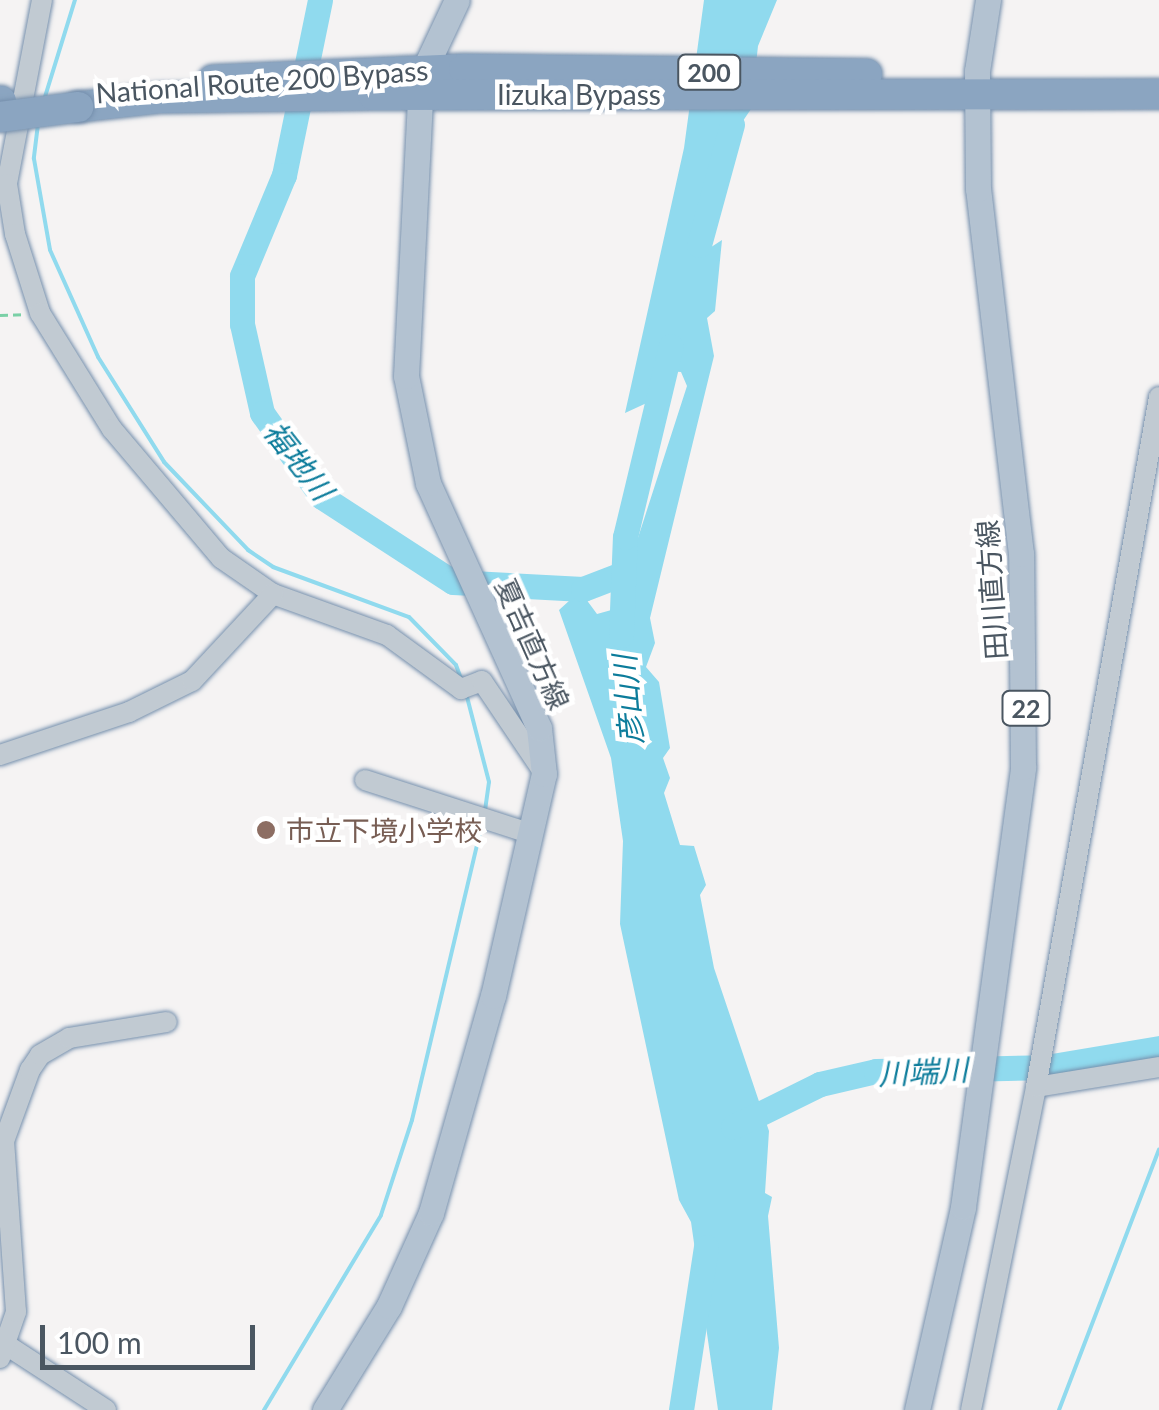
<!DOCTYPE html>
<meta charset="utf-8">
<style>
body{margin:0}
#map{position:relative;width:1159px;height:1410px;overflow:hidden;background:#f5f3f3;font-family:Lato,"Noto Sans JP",sans-serif}
div>[style]{position:absolute}
.water>*{inset:0;background:#90daee}
.stream>*{height:4px;margin:-2px;padding:0 2px;transform-origin:2px;border-radius:2px;background:#90daee}
.river>*{height:25px;margin:-12.5px;padding:0 12.5px;transform-origin:12.5px;border-radius:12.5px;background:#90daee}
.path>*{height:2.5px;margin-top:-1.25px;transform-origin:0;background:repeating-linear-gradient(90deg,#7ad0a6 0 8px,transparent 0 13px)}
.roads{filter:drop-shadow(0 0 2px #7690ad) drop-shadow(0 0 2px #7690ad)}
.minor>*{height:20px;margin:-10px;padding:0 10px;transform-origin:10px;border-radius:10px;background:#c1cad2}
.major>*{height:25px;margin:-12.5px;padding:0 12.5px;transform-origin:12.5px;border-radius:12.5px;background:#b3c2d1}
.highway>*{height:30px;margin:-15px;padding:0 15px;transform-origin:15px;border-radius:15px;background:#8ba5c1}
.bridges{filter:drop-shadow(0 0 2px #7690ad) drop-shadow(0 0 2px #7690ad)}
.highway-bridge>*{height:30px;margin:-15px;padding:0 15px;transform-origin:15px;border-radius:15px;background:#8ba5c1}
.dots>*{width:28px;height:28px;translate:-50% -50%;box-sizing:border-box;border:5px solid #fff;border-radius:50%}
span{translate:-50% -50%;white-space:nowrap;text-align:center;line-height:1.15;-webkit-text-stroke:9px #fff;paint-order:stroke}
.shield-label span{padding:2px 8px;background:#fff;border:2px solid;border-radius:8px;-webkit-text-stroke-width:0}
.shield-label{font-size:25px;color:#4a5661;font-weight:700}
.street-label{font-size:28px;color:#4a5661}
.education-label{font-size:28px;color:#785e54}
.left{translate:0 -50%;text-align:left}
.water-label{font-size:30px;color:#0c7c9b;font-style:italic}
.scale{position:absolute;left:40px;top:1325px;width:215px;height:45px;box-sizing:border-box;border:5px solid #4a5661;border-top:0;padding-left:12px;font-size:30px;line-height:35px;white-space:nowrap;color:#4a5661;-webkit-text-stroke:8px #fff;paint-order:stroke}
</style>
<div id="map">
<div class="water">
<i style="clip-path:polygon(704px 0,777px 0,758px 46px,751px 109px,718px 158px,699px 255px,722px 240px,715px 311px,707px 318px,714px 356px,650px 618px,655px 643px,646px 667px,659px 682px,670px 748px,663px 758px,670px 778px,664px 793px,680px 845px,694px 846px,706px 885px,700px 895px,714px 968px,769px 1131px,765px 1193px,772px 1197px,768px 1216px,779px 1348px,772px 1410px,718px 1410px,691px 1222px,679px 1200px,620px 924px,623px 841px,611px 758px,559px 610px,580px 591px,597px 614px,615px 609px,687px 386px,681px 372px,667px 371px,651px 401px,625px 413px,684px 148px)"></i>
</div>
<div class="stream">
<i style="left:44px;top:100px;width:105px;rotate:-72.8deg"></i>
<i style="left:38px;top:124px;width:35px;rotate:97deg"></i>
<i style="left:34px;top:159px;width:92px;rotate:80deg"></i>
<i style="left:50px;top:250px;width:117px;rotate:65.8deg"></i>
<i style="left:98px;top:357px;width:124px;rotate:57.8deg"></i>
<i style="left:164px;top:462px;width:122px;rotate:46.3deg"></i>
<i style="left:248px;top:550px;width:30px;rotate:34deg"></i>
<i style="left:273px;top:567px;width:145px;rotate:20.2deg"></i>
<i style="left:409px;top:617px;width:67px;rotate:45.6deg"></i>
<i style="left:456px;top:665px;width:15px;rotate:70deg"></i>
<i style="left:466px;top:693px;width:92px;rotate:75.5deg"></i>
<i style="left:489px;top:782px;width:28px;rotate:98deg"></i>
<i style="left:264px;top:1410px;width:227px;rotate:-59deg"></i>
<i style="left:381px;top:1215px;width:100px;rotate:-71.9deg"></i>
<i style="left:412px;top:1120px;width:303px;rotate:-76.7deg"></i>
<i style="left:1059px;top:1410px;width:279px;rotate:-69deg"></i>
</div>
<div class="river">
<i style="left:320px;top:0;width:179px;rotate:101.6deg"></i>
<i style="left:284px;top:175px;width:109px;rotate:112.6deg"></i>
<i style="left:242px;top:276px;width:48px;rotate:90deg"></i>
<i style="left:242px;top:324px;width:91px;rotate:77.3deg"></i>
<i style="left:262px;top:413px;width:103px;rotate:54.5deg"></i>
<i style="left:322px;top:497px;width:156px;rotate:33deg"></i>
<i style="left:453px;top:582px;width:130px;rotate:3.1deg"></i>
<i style="left:583px;top:589px;width:39px;rotate:-21deg"></i>
<i style="left:699px;top:245px;width:125px;rotate:-74.7deg"></i>
<i style="left:621px;top:635px;width:98px;rotate:-87.7deg"></i>
<i style="left:625px;top:537px;width:196px;rotate:-76.5deg"></i>
<i style="left:733px;top:1127px;width:97px;rotate:-26.3deg"></i>
<i style="left:820px;top:1084px;width:57px;rotate:-13.1deg"></i>
<i style="left:876px;top:1071px;width:170px;rotate:-1.3deg"></i>
<i style="left:1046px;top:1067px;width:115px;rotate:-9.5deg"></i>
<i style="left:681px;top:1410px;width:165px;rotate:-81.3deg"></i>
</div>
<div class="path">
<i style="left:0;top:315px;width:24px;rotate:-2deg"></i>
</div>
<div class="roads">
<div class="minor">
<i style="left:42px;top:0;width:187px;rotate:100.8deg"></i>
<i style="left:7px;top:184px;width:51px;rotate:80.9deg"></i>
<i style="left:15px;top:234px;width:83px;rotate:72.4deg"></i>
<i style="left:40px;top:313px;width:137px;rotate:58.2deg"></i>
<i style="left:112px;top:429px;width:169px;rotate:49.8deg"></i>
<i style="left:221px;top:558px;width:63px;rotate:34.7deg"></i>
<i style="left:273px;top:594px;width:121px;rotate:19.8deg"></i>
<i style="left:387px;top:635px;width:92px;rotate:36.1deg"></i>
<i style="left:461px;top:689px;width:22px;rotate:-21deg"></i>
<i style="left:482px;top:681px;width:107px;rotate:56deg"></i>
<i style="left:0;top:755px;width:136px;rotate:-18.4deg"></i>
<i style="left:129px;top:712px;width:70px;rotate:-26.2deg"></i>
<i style="left:192px;top:681px;width:119px;rotate:-47deg"></i>
<i style="left:365px;top:780px;width:176px;rotate:17.9deg"></i>
<i style="left:1036px;top:1087px;width:125px;rotate:-9.2deg"></i>
<i style="left:0;top:1347px;width:8px;rotate:-7deg"></i>
<i style="left:8px;top:1346px;width:117px;rotate:33.1deg"></i>
<i style="left:0;top:1358px;width:49px;rotate:-70.8deg"></i>
<i style="left:16px;top:1312px;width:171px;rotate:-94deg"></i>
<i style="left:4px;top:1141px;width:76px;rotate:-69.9deg"></i>
<i style="left:30px;top:1070px;width:18px;rotate:-56deg"></i>
<i style="left:40px;top:1055px;width:34px;rotate:-30deg"></i>
<i style="left:69px;top:1038px;width:99px;rotate:-9.3deg"></i>
<i style="left:971px;top:1410px;width:329px;rotate:-78.6deg"></i>
<i style="left:1036px;top:1087px;width:701px;rotate:-79.89deg"></i>
</div>
<div class="major">
<i style="left:325px;top:1410px;width:122px;rotate:-58.4deg"></i>
<i style="left:389px;top:1306px;width:102px;rotate:-65.7deg"></i>
<i style="left:431px;top:1213px;width:226px;rotate:-74.1deg"></i>
<i style="left:493px;top:996px;width:228px;rotate:-77.1deg"></i>
<i style="left:544px;top:774px;width:46px;rotate:-96.2deg"></i>
<i style="left:539px;top:728px;width:269px;rotate:-114.4deg"></i>
<i style="left:428px;top:483px;width:109px;rotate:-101.6deg"></i>
<i style="left:406px;top:376px;width:280px;rotate:-87.1deg"></i>
<i style="left:420px;top:96px;width:26px;rotate:-81deg"></i>
<i style="left:424px;top:70px;width:77px;rotate:-64.8deg"></i>
<i style="left:917px;top:1410px;width:208px;rotate:-77.2deg"></i>
<i style="left:963px;top:1207px;width:444px;rotate:-82.2deg"></i>
<i style="left:1023px;top:767px;width:213px;rotate:-90.5deg"></i>
<i style="left:1021px;top:554px;width:368px;rotate:-96.7deg"></i>
<i style="left:978px;top:189px;width:118px;rotate:-90.5deg"></i>
<i style="left:977px;top:71px;width:72px;rotate:-81.2deg"></i>
</div>
<div class="highway">
<i style="left:213px;top:80px;width:251px;rotate:-2.5deg"></i>
<i style="left:464px;top:69px;width:403px;rotate:0.7deg"></i>
<i style="left:0;top:101px;width:1px"></i>
<i style="left:78px;top:107px;width:81px;rotate:-6.3deg"></i>
<i style="left:159px;top:98px;width:214px;rotate:-0.8deg"></i>
<i style="left:373px;top:95px;width:786px;rotate:-0.07deg"></i>
</div>
</div>
<div class="bridges">
<div class="highway-bridge">
<i style="left:0;top:117px;width:79px;rotate:-7.3deg"></i>
</div>
</div>
<div class="dots">
<i style="left:266px;top:830px;background:#8d6e63"></i>
</div>
<div class="shield-label">
<span style="left:709px;top:72px">200</span>
<span style="left:1026px;top:708px">22</span>
</div>
<div class="street-label">
<span style="left:262px;top:81px;rotate:-4deg">National Route 200 Bypass</span>
<span style="left:579px;top:94px">Iizuka Bypass</span>
<span style="left:991px;top:590px;rotate:-94deg">田川直方線</span>
<span style="left:533px;top:644px;rotate:66deg">夏吉直方線</span>
</div>
<div class="education-label">
<span class="left" style="left:286px;top:830px">市立下境小学校</span>
</div>
<div class="water-label">
<span style="left:299px;top:460px;rotate:52deg">福地川</span>
<span style="left:627px;top:700px;rotate:-95deg">彦山川</span>
<span style="left:923px;top:1071px;rotate:-3deg">川端川</span>
</div>
<div class="scale">100 m</div>
</div>
